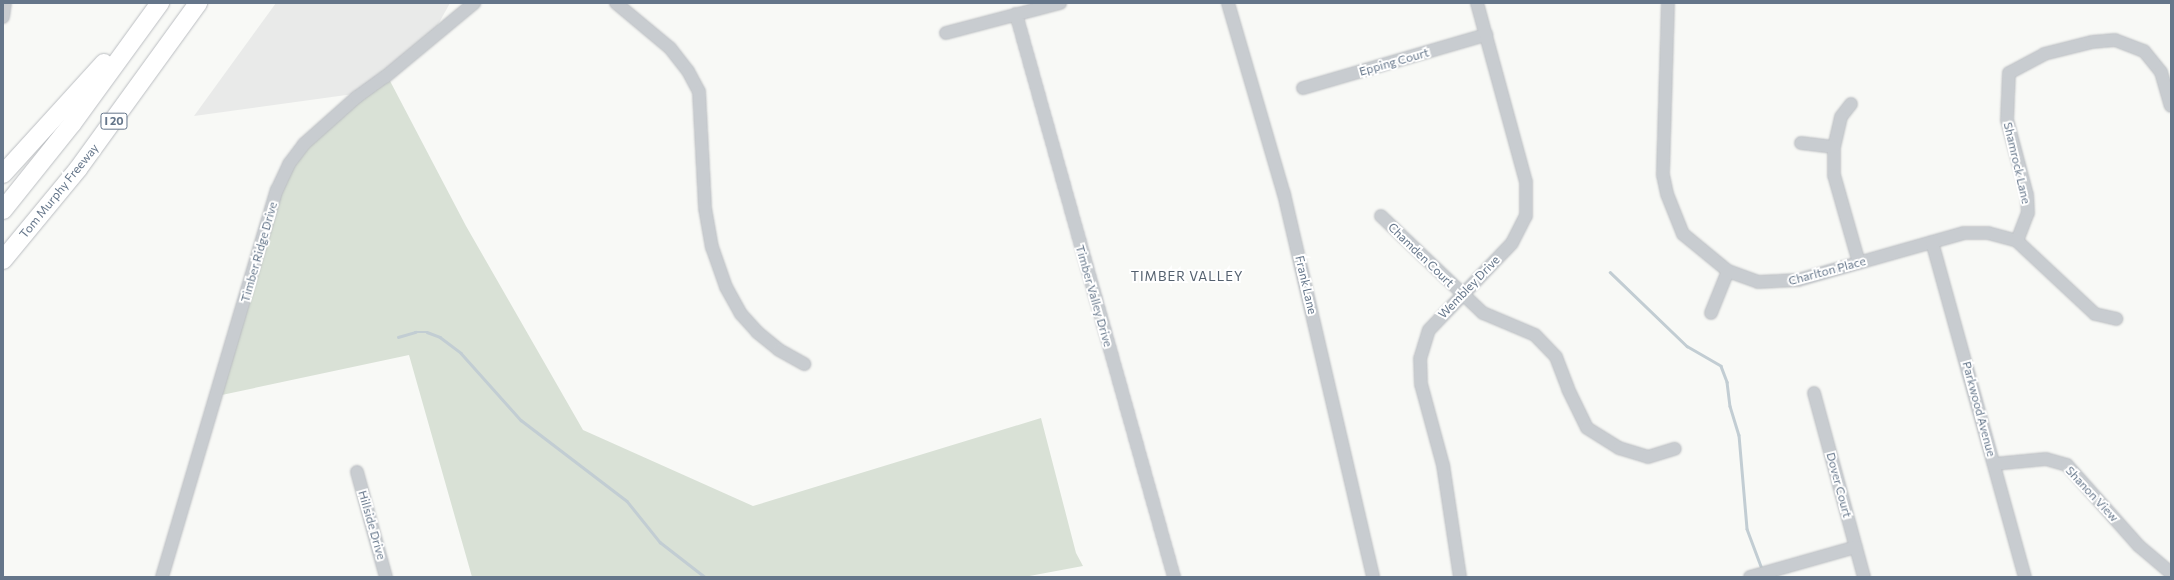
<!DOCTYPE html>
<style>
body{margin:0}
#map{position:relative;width:2174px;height:580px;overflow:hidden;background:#f8f9f6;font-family:Commissioner,sans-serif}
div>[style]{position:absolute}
.built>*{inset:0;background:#e9eae9}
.green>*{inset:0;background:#d9e1d6}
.stream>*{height:2.5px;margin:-1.25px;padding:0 1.25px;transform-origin:1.25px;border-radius:1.25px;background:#c2cdd3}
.roads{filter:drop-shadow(0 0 1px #babdc1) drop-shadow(0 0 1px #babdc1)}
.minor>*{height:12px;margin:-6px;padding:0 6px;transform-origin:6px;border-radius:6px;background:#c8ccd0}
.highway>*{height:18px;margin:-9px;padding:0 9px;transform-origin:9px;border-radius:9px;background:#fff}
span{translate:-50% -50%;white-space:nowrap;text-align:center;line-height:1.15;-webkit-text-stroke:4px #fff;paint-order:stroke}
.shield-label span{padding:1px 3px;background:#fff;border:1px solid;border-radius:3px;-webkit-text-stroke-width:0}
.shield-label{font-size:11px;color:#65768a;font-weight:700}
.street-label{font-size:12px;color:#65768a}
.neighbourhood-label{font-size:13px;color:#53606e;letter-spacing:1px}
.frame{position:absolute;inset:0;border:4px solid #65768a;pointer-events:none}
</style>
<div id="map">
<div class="built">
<i style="clip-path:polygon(276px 3px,450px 3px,435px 30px,368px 92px,194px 116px)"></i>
</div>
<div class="green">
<i style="clip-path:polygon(389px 79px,466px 226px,583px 430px,753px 506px,1041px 418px,1076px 553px,1083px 566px,1024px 577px,472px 577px,409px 355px,217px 396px,277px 190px,304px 144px)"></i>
</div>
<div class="stream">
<i style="left:1610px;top:272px;width:107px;rotate:43.9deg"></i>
<i style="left:1687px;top:346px;width:39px;rotate:30deg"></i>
<i style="left:1721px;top:366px;width:17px;rotate:69deg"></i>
<i style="left:1727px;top:382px;width:24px;rotate:83deg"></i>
<i style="left:1730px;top:406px;width:30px;rotate:73deg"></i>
<i style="left:1739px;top:435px;width:94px;rotate:85.1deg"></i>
<i style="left:1747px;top:529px;width:43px;rotate:69.4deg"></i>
<i style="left:398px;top:337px;width:18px;rotate:-16deg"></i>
<i style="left:415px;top:332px;width:12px"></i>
<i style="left:427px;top:332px;width:14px;rotate:21deg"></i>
<i style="left:440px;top:337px;width:26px;rotate:37deg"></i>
<i style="left:461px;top:353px;width:90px;rotate:48.2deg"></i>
<i style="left:521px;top:420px;width:133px;rotate:37.4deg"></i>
<i style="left:627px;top:501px;width:53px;rotate:51.2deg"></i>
<i style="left:660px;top:542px;width:57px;rotate:37.9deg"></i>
</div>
<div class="roads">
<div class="minor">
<i style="left:616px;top:3px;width:70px;rotate:39.8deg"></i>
<i style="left:670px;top:48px;width:29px;rotate:52deg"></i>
<i style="left:688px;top:71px;width:24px;rotate:62deg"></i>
<i style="left:699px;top:92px;width:116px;rotate:87deg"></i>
<i style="left:705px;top:208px;width:40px;rotate:80deg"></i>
<i style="left:712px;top:247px;width:42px;rotate:70.7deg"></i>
<i style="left:726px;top:287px;width:31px;rotate:61deg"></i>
<i style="left:741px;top:314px;width:24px;rotate:48deg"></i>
<i style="left:757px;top:332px;width:28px;rotate:39deg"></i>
<i style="left:779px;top:350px;width:29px;rotate:29deg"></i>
<i style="left:1228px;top:3px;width:199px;rotate:73.7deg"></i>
<i style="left:1284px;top:194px;width:393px;rotate:76.9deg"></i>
<i style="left:1668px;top:3px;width:172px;rotate:91.7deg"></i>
<i style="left:1663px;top:175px;width:19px;rotate:78deg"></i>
<i style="left:1667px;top:194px;width:43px;rotate:68.2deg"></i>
<i style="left:1683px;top:234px;width:58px;rotate:39.4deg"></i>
<i style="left:1728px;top:271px;width:32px;rotate:20deg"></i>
<i style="left:1758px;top:282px;width:40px;rotate:-2.9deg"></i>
<i style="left:1798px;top:280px;width:173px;rotate:-15.8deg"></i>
<i style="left:1964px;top:233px;width:24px"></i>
<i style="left:1988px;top:233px;width:30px;rotate:15deg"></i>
<i style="left:2017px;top:241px;width:107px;rotate:43.1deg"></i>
<i style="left:2095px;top:314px;width:22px;rotate:13deg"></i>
<i style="left:1016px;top:14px;width:585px;rotate:74.32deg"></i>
<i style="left:3px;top:17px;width:14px;rotate:-82deg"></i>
<i style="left:946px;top:33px;width:118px;rotate:-14.7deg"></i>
<i style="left:1303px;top:88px;width:191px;rotate:-16.2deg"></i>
<i style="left:1851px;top:104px;width:16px;rotate:128deg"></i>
<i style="left:1841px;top:117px;width:31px;rotate:103deg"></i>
<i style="left:1834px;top:147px;width:28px;rotate:90deg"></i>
<i style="left:1834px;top:175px;width:91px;rotate:74.1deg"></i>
<i style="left:1801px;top:143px;width:33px;rotate:7deg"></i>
<i style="left:1381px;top:216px;width:141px;rotate:43.6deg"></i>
<i style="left:1483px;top:313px;width:56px;rotate:22.9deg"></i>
<i style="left:1535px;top:335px;width:30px;rotate:46deg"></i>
<i style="left:1556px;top:357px;width:34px;rotate:69deg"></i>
<i style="left:1568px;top:389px;width:43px;rotate:64deg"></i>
<i style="left:1587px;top:428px;width:38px;rotate:32deg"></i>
<i style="left:1619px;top:448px;width:30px;rotate:17deg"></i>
<i style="left:1648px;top:457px;width:28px;rotate:-17deg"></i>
<i style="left:2017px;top:241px;width:30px;rotate:-69deg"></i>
<i style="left:2028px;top:213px;width:18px;rotate:-93deg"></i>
<i style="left:2027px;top:195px;width:78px;rotate:-104.9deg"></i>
<i style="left:2007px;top:120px;width:47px;rotate:-87.6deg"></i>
<i style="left:2009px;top:73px;width:40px;rotate:-28deg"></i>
<i style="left:2044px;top:54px;width:49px;rotate:-14deg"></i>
<i style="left:2092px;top:42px;width:23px;rotate:-5deg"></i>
<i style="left:2115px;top:40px;width:31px;rotate:21deg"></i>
<i style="left:2144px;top:51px;width:27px;rotate:51deg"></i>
<i style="left:2161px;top:72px;width:35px;rotate:74deg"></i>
<i style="left:1932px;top:242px;width:348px;rotate:74.5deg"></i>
<i style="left:1711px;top:313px;width:45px;rotate:-68deg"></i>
<i style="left:1814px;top:393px;width:191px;rotate:74.8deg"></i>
<i style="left:1994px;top:464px;width:52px;rotate:-5.5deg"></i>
<i style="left:2046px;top:459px;width:22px;rotate:16deg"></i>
<i style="left:2067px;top:465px;width:108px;rotate:48.4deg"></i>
<i style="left:2139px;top:546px;width:42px;rotate:40.2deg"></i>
<i style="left:357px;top:472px;width:109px;rotate:74.6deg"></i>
<i style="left:162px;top:577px;width:404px;rotate:-73.5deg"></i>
<i style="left:277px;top:190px;width:29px;rotate:-65deg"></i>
<i style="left:289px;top:164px;width:25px;rotate:-53deg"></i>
<i style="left:304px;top:144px;width:71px;rotate:-41.6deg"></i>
<i style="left:357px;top:97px;width:34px;rotate:-36deg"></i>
<i style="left:385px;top:77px;width:116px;rotate:-39.7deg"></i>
<i style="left:1460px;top:577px;width:113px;rotate:-98.6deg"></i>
<i style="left:1443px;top:465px;width:84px;rotate:-105.2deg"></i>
<i style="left:1421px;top:384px;width:25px;rotate:-92deg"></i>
<i style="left:1420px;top:359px;width:30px;rotate:-73deg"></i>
<i style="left:1429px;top:330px;width:120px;rotate:-46.3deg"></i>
<i style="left:1512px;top:243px;width:30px;rotate:-63deg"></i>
<i style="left:1526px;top:216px;width:34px;rotate:-90deg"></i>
<i style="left:1526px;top:182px;width:186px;rotate:-105.3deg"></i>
<i style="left:1750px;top:577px;width:110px;rotate:-15.8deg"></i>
</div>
<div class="highway">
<i style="left:3px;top:174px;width:150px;rotate:-47.7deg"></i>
<i style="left:3px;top:210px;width:110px;rotate:-51.3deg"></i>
<i style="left:72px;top:124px;width:150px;rotate:-54deg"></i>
<i style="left:3px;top:260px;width:118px;rotate:-50.5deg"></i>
<i style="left:78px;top:169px;width:205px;rotate:-54.1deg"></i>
</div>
</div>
<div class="shield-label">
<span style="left:114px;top:121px">I 20</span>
</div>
<div class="street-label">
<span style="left:1394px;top:62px;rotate:-16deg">Epping Court</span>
<span style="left:2017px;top:163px;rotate:77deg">Shamrock Lane</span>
<span style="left:59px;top:191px;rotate:-51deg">Tom Murphy Freeway</span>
<span style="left:259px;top:252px;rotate:-74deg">Timber Ridge Drive</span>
<span style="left:1421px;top:255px;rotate:44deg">Chamden Court</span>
<span style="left:1827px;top:271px;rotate:-15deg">Charlton Place</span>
<span style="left:1306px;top:285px;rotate:77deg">Frank Lane</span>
<span style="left:1469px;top:287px;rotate:-46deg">Wembley Drive</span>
<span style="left:1094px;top:296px;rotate:74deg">Timber Valley Drive</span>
<span style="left:1979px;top:409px;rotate:75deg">Parkwood Avenue</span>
<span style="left:1839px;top:485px;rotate:75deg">Dover Court</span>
<span style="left:2092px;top:494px;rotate:47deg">Shanon View</span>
<span style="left:372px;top:525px;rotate:74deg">Hillside Drive</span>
</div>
<div class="neighbourhood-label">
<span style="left:1187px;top:276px">TIMBER VALLEY</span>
</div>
<div class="frame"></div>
</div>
